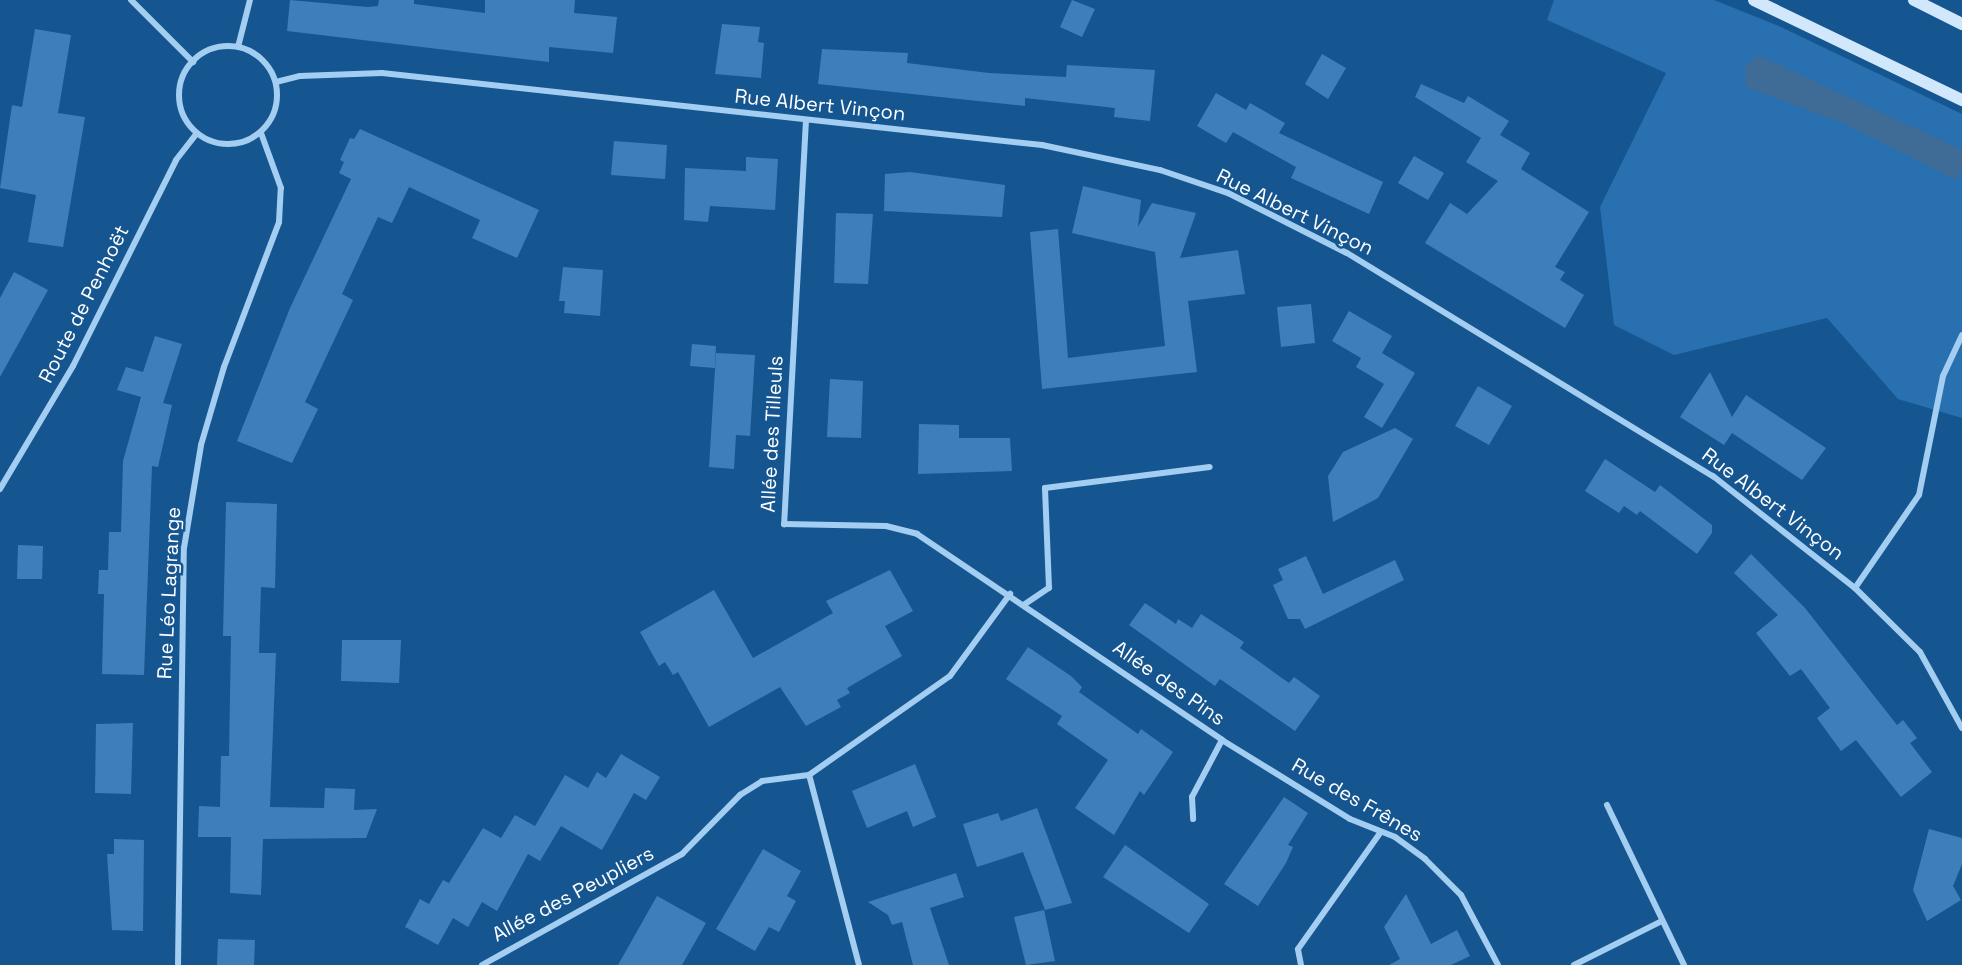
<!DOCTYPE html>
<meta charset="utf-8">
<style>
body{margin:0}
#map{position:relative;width:1962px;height:965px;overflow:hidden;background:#155691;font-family:"Space Grotesk",sans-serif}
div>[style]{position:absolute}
.green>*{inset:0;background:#2870b0}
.water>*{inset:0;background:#3e6c97}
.building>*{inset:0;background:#3e7fb9}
.street>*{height:6px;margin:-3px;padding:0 3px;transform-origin:3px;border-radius:3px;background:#a3cdf1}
.street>.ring{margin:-3px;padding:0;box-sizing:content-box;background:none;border:6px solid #a3cdf1;border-radius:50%}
.secondary>*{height:12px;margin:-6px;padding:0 6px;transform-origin:6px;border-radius:6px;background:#d1e7fb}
span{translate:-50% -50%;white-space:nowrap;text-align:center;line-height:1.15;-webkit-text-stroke:5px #155691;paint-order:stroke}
.street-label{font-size:20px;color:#fff}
</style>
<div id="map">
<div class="green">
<i style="clip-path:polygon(1554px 0,1714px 0,1781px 27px,1962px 114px,1962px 418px,1898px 399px,1827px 318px,1674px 355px,1614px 325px,1600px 207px,1666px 73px,1547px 20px)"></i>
</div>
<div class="water">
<i style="clip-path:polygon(1758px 55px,1962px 150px,1962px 170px,1956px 180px,1845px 124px,1746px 87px,1745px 66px)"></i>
</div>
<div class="building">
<i style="clip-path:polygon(290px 0,367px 7px,378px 6px,379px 0,414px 0,414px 4px,485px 13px,485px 0,575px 0,574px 13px,617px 17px,613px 53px,549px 47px,549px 62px,287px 31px)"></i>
<i style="clip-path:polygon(1072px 0,1095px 9px,1082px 37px,1060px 27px)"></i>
<i style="clip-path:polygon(722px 24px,760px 27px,758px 42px,764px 43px,761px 78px,715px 74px)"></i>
<i style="clip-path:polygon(35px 29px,71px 35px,58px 113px,85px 117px,63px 247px,28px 242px,36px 195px,0 188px,12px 105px,22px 107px)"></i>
<i style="clip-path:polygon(822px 49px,908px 53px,907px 63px,989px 73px,1066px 77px,1067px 65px,1155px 70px,1150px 121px,1114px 117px,1115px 108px,1025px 98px,1025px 106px,818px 84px)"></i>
<i style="clip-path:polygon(1322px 54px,1346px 68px,1328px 99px,1305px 84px)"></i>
<i style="clip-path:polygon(1421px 84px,1464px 103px,1468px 96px,1509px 121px,1500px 135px,1530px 153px,1521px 169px,1589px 212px,1555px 267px,1565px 272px,1560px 280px,1584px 295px,1565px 328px,1425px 243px,1450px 203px,1467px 214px,1498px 181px,1466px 162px,1481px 138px,1415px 97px)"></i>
<i style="clip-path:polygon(1216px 93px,1246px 110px,1250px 103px,1285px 123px,1279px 133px,1383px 182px,1369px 214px,1291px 178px,1296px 167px,1233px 132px,1226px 143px,1197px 126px)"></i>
<i style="clip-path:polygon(360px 129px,539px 210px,517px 258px,472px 238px,480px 220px,409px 187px,392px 223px,378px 217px,342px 294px,353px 300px,305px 402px,318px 409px,292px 463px,237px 441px,290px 308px,351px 179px,339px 173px,344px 162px,340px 160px,350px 138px,354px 139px)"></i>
<i style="clip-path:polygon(614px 141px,667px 145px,665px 179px,611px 175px)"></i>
<i style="clip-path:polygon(1414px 156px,1444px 173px,1428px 200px,1398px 183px)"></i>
<i style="clip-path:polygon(746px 157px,778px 159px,775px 210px,710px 206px,708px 222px,684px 220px,685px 168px,746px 171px)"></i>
<i style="clip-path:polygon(910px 172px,1005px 185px,1002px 217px,884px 211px,885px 174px)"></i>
<i style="clip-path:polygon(1083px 186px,1141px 200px,1138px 227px,1152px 203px,1196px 213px,1180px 258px,1238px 250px,1245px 294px,1188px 301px,1197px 372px,1042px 389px,1030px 232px,1058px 229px,1068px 358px,1165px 346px,1155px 252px,1072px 233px)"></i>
<i style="clip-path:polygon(836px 213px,873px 214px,868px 284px,834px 283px)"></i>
<i style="clip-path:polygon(563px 267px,603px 270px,600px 316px,564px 313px,565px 301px,559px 301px)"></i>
<i style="clip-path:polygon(14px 272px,48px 290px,0 377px,0 298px)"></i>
<i style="clip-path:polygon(1311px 304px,1315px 343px,1281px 347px,1277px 307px)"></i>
<i style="clip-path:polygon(1349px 311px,1392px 336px,1382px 353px,1415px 373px,1382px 428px,1364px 417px,1384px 384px,1356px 367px,1361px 358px,1332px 341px)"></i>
<i style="clip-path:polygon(155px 336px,182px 344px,163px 403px,172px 405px,158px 467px,152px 466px,144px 675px,102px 674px,104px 594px,98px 594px,99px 570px,108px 570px,109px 532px,121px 532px,123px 461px,141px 397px,117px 390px,126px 367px,143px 372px)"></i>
<i style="clip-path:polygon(692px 344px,716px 346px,715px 368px,690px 366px)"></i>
<i style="clip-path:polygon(716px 353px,755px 355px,750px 436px,736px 435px,734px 469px,709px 467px)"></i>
<i style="clip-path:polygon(1710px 372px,1732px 417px,1746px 395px,1826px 448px,1802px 480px,1732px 433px,1724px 445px,1680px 417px)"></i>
<i style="clip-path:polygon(830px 379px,863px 381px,861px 438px,827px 437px)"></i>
<i style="clip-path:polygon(1478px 386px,1512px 406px,1489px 445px,1455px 426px)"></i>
<i style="clip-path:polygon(919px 424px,959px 425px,959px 438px,1010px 438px,1012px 471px,918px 474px)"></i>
<i style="clip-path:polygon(1395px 428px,1413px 439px,1378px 498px,1333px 522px,1328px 476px,1343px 452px)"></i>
<i style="clip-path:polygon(1605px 459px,1655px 492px,1660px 485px,1712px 525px,1712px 533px,1697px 554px,1640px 511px,1637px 515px,1624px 506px,1619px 513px,1585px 491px)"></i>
<i style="clip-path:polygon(226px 502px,277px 504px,275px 588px,261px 587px,259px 653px,276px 653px,270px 807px,324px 808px,325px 788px,355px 789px,354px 810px,377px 809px,366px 838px,263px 839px,261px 895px,230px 893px,231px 837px,198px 837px,199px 806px,220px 807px,221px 756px,229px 756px,231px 636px,223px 636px)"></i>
<i style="clip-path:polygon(18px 545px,43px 546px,42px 579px,17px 579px)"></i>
<i style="clip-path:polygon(1751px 554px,1805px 608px,1897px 725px,1903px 720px,1917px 738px,1910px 743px,1932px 772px,1901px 797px,1856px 740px,1841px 751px,1817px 718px,1830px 708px,1801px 669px,1790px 676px,1756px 633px,1778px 615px,1734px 573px)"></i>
<i style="clip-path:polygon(1306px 556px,1323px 594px,1395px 560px,1404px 580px,1305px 629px,1300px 619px,1288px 619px,1273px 585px,1283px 580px,1278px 569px)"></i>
<i style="clip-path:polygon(890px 570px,913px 611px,885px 626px,902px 656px,847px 688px,850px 693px,837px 700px,841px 707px,806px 726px,780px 687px,709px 727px,678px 672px,673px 675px,665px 662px,659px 666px,640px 632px,714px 590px,753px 658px,833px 613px,826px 601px)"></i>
<i style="clip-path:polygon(1145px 603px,1176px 624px,1178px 619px,1192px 628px,1201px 614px,1244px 642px,1240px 648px,1289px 683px,1294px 677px,1320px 696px,1295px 731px,1220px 679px,1215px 686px,1129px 625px)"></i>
<i style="clip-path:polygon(342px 640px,401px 640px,399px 683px,341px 681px)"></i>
<i style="clip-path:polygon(1028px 647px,1071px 676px,1082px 687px,1079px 692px,1138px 734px,1141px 729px,1173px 752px,1144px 795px,1140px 791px,1114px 835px,1075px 808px,1108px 760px,1057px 724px,1062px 716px,1006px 679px)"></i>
<i style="clip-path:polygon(133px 723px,131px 794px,95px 793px,96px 724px)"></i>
<i style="clip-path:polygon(621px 754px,660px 777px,646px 800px,634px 793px,602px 850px,561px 826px,540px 861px,528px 854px,497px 911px,482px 902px,468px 927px,453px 918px,438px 945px,405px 927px,420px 899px,429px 904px,443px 880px,449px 883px,483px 828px,501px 838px,515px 815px,535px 826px,565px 775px,588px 788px,597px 772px,606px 778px)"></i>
<i style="clip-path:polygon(915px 764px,936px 817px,913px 827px,907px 811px,867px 828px,852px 791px)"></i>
<i style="clip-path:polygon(1284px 797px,1308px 813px,1288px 845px,1293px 847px,1286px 863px,1258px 906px,1224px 884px)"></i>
<i style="clip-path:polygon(1037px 808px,1072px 903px,1045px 910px,1023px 852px,977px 867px,963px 824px,998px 813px,1001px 821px)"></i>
<i style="clip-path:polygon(1929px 829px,1962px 838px,1962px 864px,1953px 886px,1961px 900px,1927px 921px,1913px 890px)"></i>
<i style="clip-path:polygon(114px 839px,144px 840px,143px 931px,112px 930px,107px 854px,114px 854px)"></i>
<i style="clip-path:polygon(1125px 845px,1209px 904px,1189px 933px,1103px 877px)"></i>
<i style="clip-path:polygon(763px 849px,801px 871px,787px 896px,796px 901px,779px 932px,769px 927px,755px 951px,716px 929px)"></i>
<i style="clip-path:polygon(956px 873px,964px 897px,930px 908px,949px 965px,913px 965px,902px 922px,892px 925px,888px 915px,868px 902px)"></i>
<i style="clip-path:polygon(1406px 894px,1431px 944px,1457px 930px,1470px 956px,1451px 965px,1389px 965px,1400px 959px,1384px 927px)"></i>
<i style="clip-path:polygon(657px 896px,706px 923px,682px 965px,618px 965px)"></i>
<i style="clip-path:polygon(1044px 910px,1055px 961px,1026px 965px,1014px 917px)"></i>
<i style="clip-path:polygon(218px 939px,255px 940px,254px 965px,217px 965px)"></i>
</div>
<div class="street">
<i style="left:131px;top:0;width:88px;rotate:45deg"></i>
<i class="ring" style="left:179px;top:46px;width:92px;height:92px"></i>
<i style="left:238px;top:47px;width:49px;rotate:-75.7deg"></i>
<i style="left:276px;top:82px;width:25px;rotate:-14deg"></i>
<i style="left:300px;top:76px;width:82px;rotate:-2.1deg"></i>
<i style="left:382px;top:73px;width:664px;rotate:6.23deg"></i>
<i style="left:1042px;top:145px;width:121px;rotate:12deg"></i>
<i style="left:1160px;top:170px;width:72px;rotate:18.7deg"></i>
<i style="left:1228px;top:193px;width:133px;rotate:26.8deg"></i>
<i style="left:1347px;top:253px;width:429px;rotate:31.4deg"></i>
<i style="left:1713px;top:476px;width:181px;rotate:38.3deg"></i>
<i style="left:1855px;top:588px;width:91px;rotate:44.6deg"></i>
<i style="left:1920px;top:652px;width:87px;rotate:61.1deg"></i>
<i style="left:806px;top:120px;width:405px;rotate:93.1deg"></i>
<i style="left:784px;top:524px;width:102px;rotate:1.1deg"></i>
<i style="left:886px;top:526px;width:32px;rotate:14deg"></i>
<i style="left:917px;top:534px;width:368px;rotate:34deg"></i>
<i style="left:1222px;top:740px;width:64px;rotate:117.8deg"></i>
<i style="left:1192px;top:797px;width:22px;rotate:87deg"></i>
<i style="left:0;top:489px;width:143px;rotate:-59.3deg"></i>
<i style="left:73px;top:366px;width:230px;rotate:-63.4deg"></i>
<i style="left:176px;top:160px;width:34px;rotate:-52deg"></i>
<i style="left:1855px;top:588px;width:113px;rotate:-55.5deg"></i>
<i style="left:1919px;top:495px;width:121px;rotate:-78.6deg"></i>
<i style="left:1943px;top:376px;width:45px;rotate:-65.1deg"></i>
<i style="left:1025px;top:604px;width:29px;rotate:-34deg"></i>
<i style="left:1049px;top:588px;width:100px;rotate:-92.3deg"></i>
<i style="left:1045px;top:488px;width:166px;rotate:-7.3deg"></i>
<i style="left:1222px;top:740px;width:150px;rotate:31.7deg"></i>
<i style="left:1350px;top:819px;width:48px;rotate:21.8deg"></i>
<i style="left:1395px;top:837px;width:37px;rotate:36deg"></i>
<i style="left:1425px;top:859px;width:51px;rotate:45deg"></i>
<i style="left:1461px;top:895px;width:79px;rotate:62.1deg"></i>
<i style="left:1607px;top:805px;width:178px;rotate:64.3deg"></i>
<i style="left:178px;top:965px;width:417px;rotate:-89.2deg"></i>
<i style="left:184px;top:548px;width:104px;rotate:-80.6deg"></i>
<i style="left:201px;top:445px;width:81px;rotate:-73.6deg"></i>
<i style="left:224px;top:367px;width:155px;rotate:-69.2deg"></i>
<i style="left:279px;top:222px;width:34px;rotate:-87deg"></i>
<i style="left:281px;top:188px;width:59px;rotate:-110deg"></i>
<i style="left:482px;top:965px;width:229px;rotate:-29deg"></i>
<i style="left:682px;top:854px;width:83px;rotate:-45.5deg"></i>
<i style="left:740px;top:795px;width:26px;rotate:-32deg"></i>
<i style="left:762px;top:781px;width:47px;rotate:-7.3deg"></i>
<i style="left:859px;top:965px;width:196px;rotate:-104.7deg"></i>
<i style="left:809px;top:775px;width:172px;rotate:-35.1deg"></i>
<i style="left:950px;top:676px;width:102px;rotate:-53.8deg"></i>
<i style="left:1301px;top:965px;width:16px;rotate:-101deg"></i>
<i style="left:1298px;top:949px;width:142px;rotate:-54.7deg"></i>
<i style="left:1574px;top:965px;width:98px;rotate:-26.6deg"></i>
</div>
<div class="secondary">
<i style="left:1754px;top:0;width:231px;rotate:25.7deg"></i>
<i style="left:1914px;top:0;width:54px;rotate:26.6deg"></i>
</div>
<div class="street-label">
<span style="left:820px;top:105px;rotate:6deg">Rue Albert Vinçon</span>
<span style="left:1295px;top:212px;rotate:26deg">Rue Albert Vinçon</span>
<span style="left:84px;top:304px;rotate:-63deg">Route de Penhoët</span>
<span style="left:772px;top:434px;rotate:-87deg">Allée des Tilleuls</span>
<span style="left:1773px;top:504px;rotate:37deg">Rue Albert Vinçon</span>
<span style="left:169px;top:593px;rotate:-87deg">Rue Léo Lagrange</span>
<span style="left:1169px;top:683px;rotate:35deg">Allée des Pins</span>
<span style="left:1357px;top:800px;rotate:30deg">Rue des Frênes</span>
<span style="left:573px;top:894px;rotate:-28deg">Allée des Peupliers</span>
</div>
</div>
